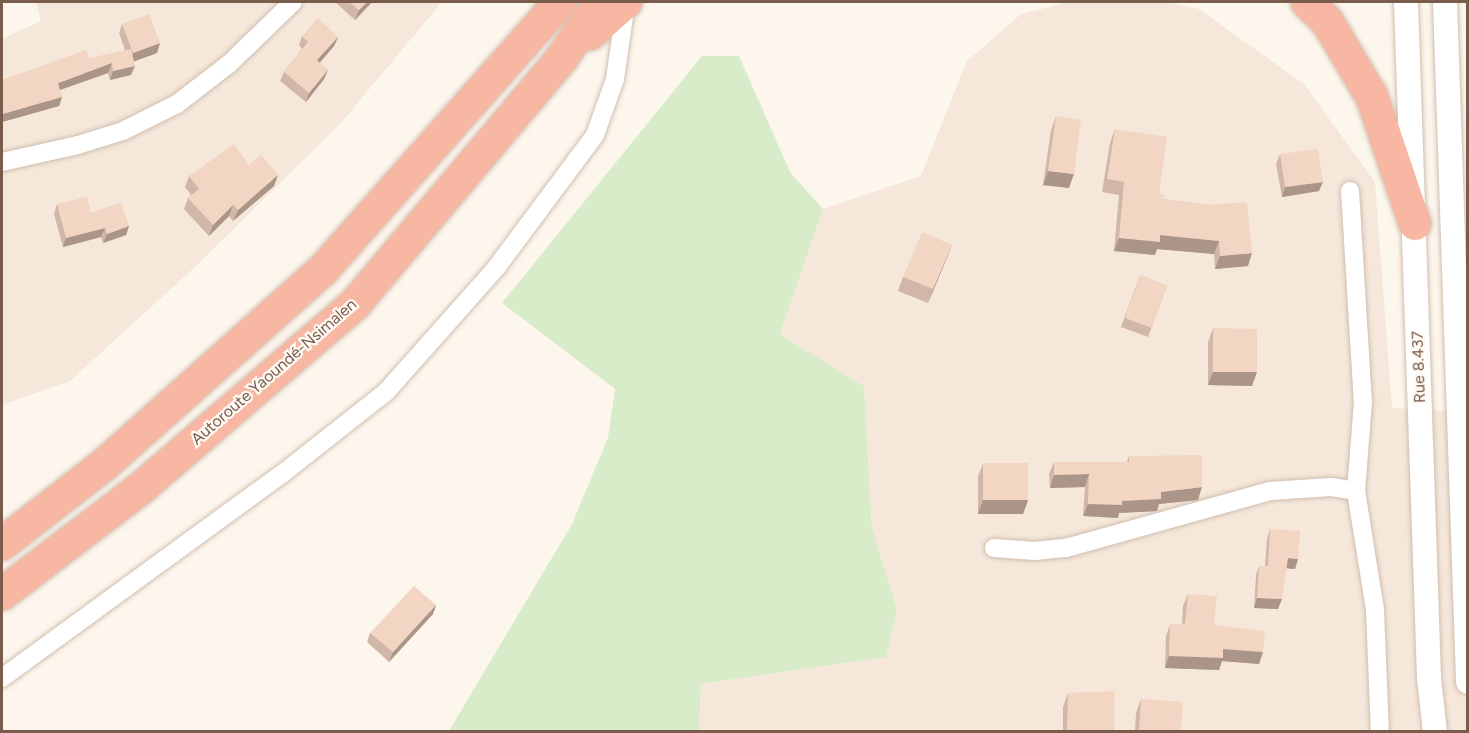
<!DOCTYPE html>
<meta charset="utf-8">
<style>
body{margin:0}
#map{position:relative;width:1469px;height:733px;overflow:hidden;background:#fdf6ec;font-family:Figtree,sans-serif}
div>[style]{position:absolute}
.residential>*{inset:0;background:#f5e8da}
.green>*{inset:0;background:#d8ecc9}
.roads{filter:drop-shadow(0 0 2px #d1beb0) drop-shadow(0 0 2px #d1beb0)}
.street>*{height:18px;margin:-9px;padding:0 9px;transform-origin:9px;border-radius:9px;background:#fff}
.secondary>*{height:24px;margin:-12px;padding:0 12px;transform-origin:12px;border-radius:12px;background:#fff}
.highway>*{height:32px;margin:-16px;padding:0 16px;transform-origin:16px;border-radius:16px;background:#f7b7a3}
.wall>*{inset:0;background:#d1b7a8}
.shaded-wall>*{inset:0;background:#aa9588}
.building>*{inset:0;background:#f3d5c3}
span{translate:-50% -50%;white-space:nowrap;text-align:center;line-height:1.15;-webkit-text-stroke:4.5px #fffaf3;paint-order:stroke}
.street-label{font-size:16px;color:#7a5c4d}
.frame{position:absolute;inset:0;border:3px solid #7a5c4d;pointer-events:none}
</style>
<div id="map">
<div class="residential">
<i style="clip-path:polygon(36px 2px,442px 2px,340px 124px,195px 267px,70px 381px,2px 405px,2px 39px,41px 21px)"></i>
<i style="clip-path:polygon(1069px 2px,1167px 2px,1199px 9px,1304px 84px,1375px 182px,1392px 408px,1467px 412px,1467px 731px,699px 732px,701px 684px,886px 657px,897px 609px,872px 528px,864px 386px,780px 336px,823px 209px,921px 176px,967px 61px,1021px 14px)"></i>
</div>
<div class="green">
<i style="clip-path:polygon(702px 56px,739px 56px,790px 172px,823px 209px,780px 335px,864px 386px,872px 528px,897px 609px,886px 657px,701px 684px,699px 731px,449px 731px,572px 524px,608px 438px,615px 389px,502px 303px)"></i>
</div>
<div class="roads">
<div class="street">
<i style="left:2px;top:162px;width:78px;rotate:-12.6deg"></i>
<i style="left:78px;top:145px;width:47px;rotate:-17.3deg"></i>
<i style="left:123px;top:131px;width:60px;rotate:-26.6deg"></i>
<i style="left:177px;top:104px;width:66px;rotate:-37.6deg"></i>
<i style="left:229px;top:64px;width:89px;rotate:-44.1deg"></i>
<i style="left:1350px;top:191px;width:210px;rotate:86.5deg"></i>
<i style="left:1363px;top:401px;width:90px;rotate:94.4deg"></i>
<i style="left:1356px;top:491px;width:121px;rotate:80.9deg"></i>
<i style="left:1375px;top:610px;width:122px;rotate:87.7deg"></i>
<i style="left:994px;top:548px;width:41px;rotate:4.2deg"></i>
<i style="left:1035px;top:551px;width:31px;rotate:-6deg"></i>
<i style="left:1066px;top:548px;width:212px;rotate:-15.6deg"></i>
<i style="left:1270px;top:491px;width:61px;rotate:-3.8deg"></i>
<i style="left:1331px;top:487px;width:25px;rotate:9deg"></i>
<i style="left:2px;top:678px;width:346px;rotate:-36.1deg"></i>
<i style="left:282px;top:474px;width:132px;rotate:-38.3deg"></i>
<i style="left:386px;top:392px;width:166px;rotate:-48.4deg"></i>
<i style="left:496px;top:268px;width:166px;rotate:-53.3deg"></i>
<i style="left:595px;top:135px;width:59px;rotate:-70.3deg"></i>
<i style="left:615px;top:79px;width:77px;rotate:-81.8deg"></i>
</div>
<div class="secondary">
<i style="left:1406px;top:2px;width:676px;rotate:88.05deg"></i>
<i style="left:1429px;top:678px;width:54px;rotate:83.7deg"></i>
<i style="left:1445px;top:2px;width:680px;rotate:88.06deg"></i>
</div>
<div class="highway">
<i style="left:1307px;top:2px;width:28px;rotate:44deg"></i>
<i style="left:1327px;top:21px;width:88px;rotate:59.4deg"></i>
<i style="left:1372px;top:97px;width:134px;rotate:71.3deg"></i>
<i style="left:590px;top:34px;width:48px;rotate:-41.6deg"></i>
<i style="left:2px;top:544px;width:129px;rotate:-37.8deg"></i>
<i style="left:104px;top:465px;width:292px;rotate:-41.7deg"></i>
<i style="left:322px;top:271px;width:359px;rotate:-48.5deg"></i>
<i style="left:2px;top:594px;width:173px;rotate:-37.3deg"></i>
<i style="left:140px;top:489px;width:284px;rotate:-40.7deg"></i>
<i style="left:355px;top:304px;width:322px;rotate:-49.9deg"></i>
<i style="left:562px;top:58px;width:68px;rotate:-55.8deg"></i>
</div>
</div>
<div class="wall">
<i style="clip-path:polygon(335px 2px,372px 2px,355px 20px)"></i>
<i style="clip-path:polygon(122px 24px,160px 43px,157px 53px,134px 61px,131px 75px,110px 80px,108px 73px,60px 90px,62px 97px,59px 106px,2px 122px,125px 50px,119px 33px)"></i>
<i style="clip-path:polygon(302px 36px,338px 37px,334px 46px,320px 63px,328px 70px,324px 79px,306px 102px,280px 81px,284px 72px,302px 49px,299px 45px)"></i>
<i style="clip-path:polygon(1056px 116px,1069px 188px,1043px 185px,1051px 130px)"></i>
<i style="clip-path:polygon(1115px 129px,1163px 199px,1210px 205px,1248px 266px,1215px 269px,1214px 254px,1157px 249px,1155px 255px,1114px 251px,1119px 195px,1102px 192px,1110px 143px)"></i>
<i style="clip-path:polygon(1280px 154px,1319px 191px,1282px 197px,1276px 164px)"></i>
<i style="clip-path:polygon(249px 165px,278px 175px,274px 186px,233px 221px,229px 216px,209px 236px,184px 209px,188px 198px,191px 195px,185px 187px,189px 176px)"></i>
<i style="clip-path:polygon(57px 204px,91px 213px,129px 226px,126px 235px,103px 243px,101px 237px,63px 247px,54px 214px)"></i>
<i style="clip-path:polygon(952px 245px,928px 303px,898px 291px,903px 277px)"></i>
<i style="clip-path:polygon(1140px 275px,1167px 286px,1148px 337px,1121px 327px)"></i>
<i style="clip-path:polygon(1213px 328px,1252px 386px,1208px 385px,1208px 342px)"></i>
<i style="clip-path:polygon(1129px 456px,1198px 500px,1159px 504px,1157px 511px,1119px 513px,1118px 518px,1083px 516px,1085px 487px,1050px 488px,1049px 474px,1054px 462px,1127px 462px)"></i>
<i style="clip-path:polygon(983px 463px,1028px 500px,1023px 514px,978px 514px,978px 477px)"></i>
<i style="clip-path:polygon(1270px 529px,1298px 559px,1295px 569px,1286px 568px,1278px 609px,1254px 608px,1256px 575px,1259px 566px,1265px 566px,1267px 539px)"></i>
<i style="clip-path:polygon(1188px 594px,1214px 625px,1263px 652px,1259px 664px,1222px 661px,1219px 670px,1165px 668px,1166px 636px,1170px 624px,1182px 624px,1183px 606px)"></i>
<i style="clip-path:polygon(436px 605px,433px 614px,389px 662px,367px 642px,370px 633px)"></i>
<i style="clip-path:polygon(1068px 693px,1114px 732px,1063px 732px,1063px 707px)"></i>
<i style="clip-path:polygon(1141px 699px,1181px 732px,1135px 732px,1136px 713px)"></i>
</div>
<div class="shaded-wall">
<i style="clip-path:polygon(367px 2px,372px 2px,355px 20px,359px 10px)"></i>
<i style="clip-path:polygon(338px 37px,334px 46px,313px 70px,317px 60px)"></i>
<i style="clip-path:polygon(160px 43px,157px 53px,130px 63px,133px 53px)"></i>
<i style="clip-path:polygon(112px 63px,108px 73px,54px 92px,58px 83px)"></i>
<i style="clip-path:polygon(135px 66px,131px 75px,110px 80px,113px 71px)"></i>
<i style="clip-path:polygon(328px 70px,324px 79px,306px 102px,309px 93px)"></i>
<i style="clip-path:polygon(62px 97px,59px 106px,2px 122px,2px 114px)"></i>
<i style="clip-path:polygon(1048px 171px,1074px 174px,1069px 188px,1043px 185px)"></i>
<i style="clip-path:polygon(278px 175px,274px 186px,233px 221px,238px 210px)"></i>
<i style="clip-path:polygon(1323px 182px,1319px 191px,1282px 197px,1285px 187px)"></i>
<i style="clip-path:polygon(233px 205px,229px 216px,209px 236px,213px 225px)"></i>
<i style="clip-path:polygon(129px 226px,126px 235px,103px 243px,107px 234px)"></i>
<i style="clip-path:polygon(105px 228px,101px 237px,63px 247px,66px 238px)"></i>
<i style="clip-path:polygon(1160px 235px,1219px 241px,1214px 254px,1157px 249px,1155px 255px,1114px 251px,1119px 238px)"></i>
<i style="clip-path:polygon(952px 245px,947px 258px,928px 303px,933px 289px)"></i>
<i style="clip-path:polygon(1252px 253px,1248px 266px,1215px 269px,1220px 256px)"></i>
<i style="clip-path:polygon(1213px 372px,1257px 372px,1252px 386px,1208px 385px)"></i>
<i style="clip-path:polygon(1089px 474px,1085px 487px,1050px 488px,1054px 475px)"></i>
<i style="clip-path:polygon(1202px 487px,1198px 500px,1159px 504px,1157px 511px,1119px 513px,1118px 518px,1083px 516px,1088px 504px,1122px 501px,1161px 492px)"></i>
<i style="clip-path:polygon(983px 500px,1028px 500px,1023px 514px,978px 514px)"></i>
<i style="clip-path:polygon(1288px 558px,1298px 559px,1295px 569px,1284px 568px)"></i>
<i style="clip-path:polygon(1257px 598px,1282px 599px,1278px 609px,1254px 608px)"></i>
<i style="clip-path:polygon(436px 605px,433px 614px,389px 662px,393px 652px)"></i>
<i style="clip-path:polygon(1223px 649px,1263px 652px,1259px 664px,1222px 661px,1219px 670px,1165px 668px,1169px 656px)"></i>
</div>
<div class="building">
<i style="clip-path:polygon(349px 2px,367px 2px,359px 10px)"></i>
<i style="clip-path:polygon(149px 14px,160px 43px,133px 53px,122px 24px)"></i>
<i style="clip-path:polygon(318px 18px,338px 37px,317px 60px,328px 70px,309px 93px,284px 72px,308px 42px,302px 36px)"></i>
<i style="clip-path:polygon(131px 49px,135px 66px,113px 71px,112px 63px,58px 83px,62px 97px,2px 114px,2px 80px,86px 50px,89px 58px)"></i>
<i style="clip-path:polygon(1056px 116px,1081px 120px,1074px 174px,1048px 171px)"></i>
<i style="clip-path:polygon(1115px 129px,1167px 137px,1159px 194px,1164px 194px,1163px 199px,1210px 205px,1247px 202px,1252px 253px,1220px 256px,1219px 241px,1160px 235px,1160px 242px,1119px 238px,1124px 182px,1107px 179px)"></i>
<i style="clip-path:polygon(234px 144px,249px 165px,261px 155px,278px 175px,238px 210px,233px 205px,213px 225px,188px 198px,199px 189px,189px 176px)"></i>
<i style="clip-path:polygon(1318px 149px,1323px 182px,1285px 187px,1280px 154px)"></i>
<i style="clip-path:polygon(87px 197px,91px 213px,121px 202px,129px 226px,107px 234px,105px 228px,66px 238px,57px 204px)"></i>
<i style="clip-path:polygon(922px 232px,952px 245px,933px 289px,903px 277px)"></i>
<i style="clip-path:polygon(1140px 275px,1167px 286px,1152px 328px,1125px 318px)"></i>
<i style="clip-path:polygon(1213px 328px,1257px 329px,1257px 372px,1213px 372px)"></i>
<i style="clip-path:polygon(1202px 455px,1202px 487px,1161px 492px,1161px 499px,1122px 501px,1122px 505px,1088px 504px,1089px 474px,1054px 475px,1054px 462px,1129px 462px,1129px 456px)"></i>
<i style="clip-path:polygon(983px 463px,1028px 463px,1028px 500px,983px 500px)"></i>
<i style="clip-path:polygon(1270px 529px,1300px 531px,1298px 559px,1288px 558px,1282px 599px,1257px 598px,1259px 566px,1268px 566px)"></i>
<i style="clip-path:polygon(414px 586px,436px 605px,393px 652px,370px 633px)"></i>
<i style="clip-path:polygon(1188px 594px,1217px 596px,1214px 625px,1265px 631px,1263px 652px,1223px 649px,1223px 658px,1169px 656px,1170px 624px,1185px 624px)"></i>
<i style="clip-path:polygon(1115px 691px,1114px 732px,1067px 732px,1068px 693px)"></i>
<i style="clip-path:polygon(1141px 699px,1183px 702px,1181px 732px,1139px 732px)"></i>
</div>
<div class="street-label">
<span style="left:1419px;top:367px;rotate:-92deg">Rue 8.437</span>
<span style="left:274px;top:372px;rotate:-41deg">Autoroute Yaoundé-Nsimalen</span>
</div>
<div class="frame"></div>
</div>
